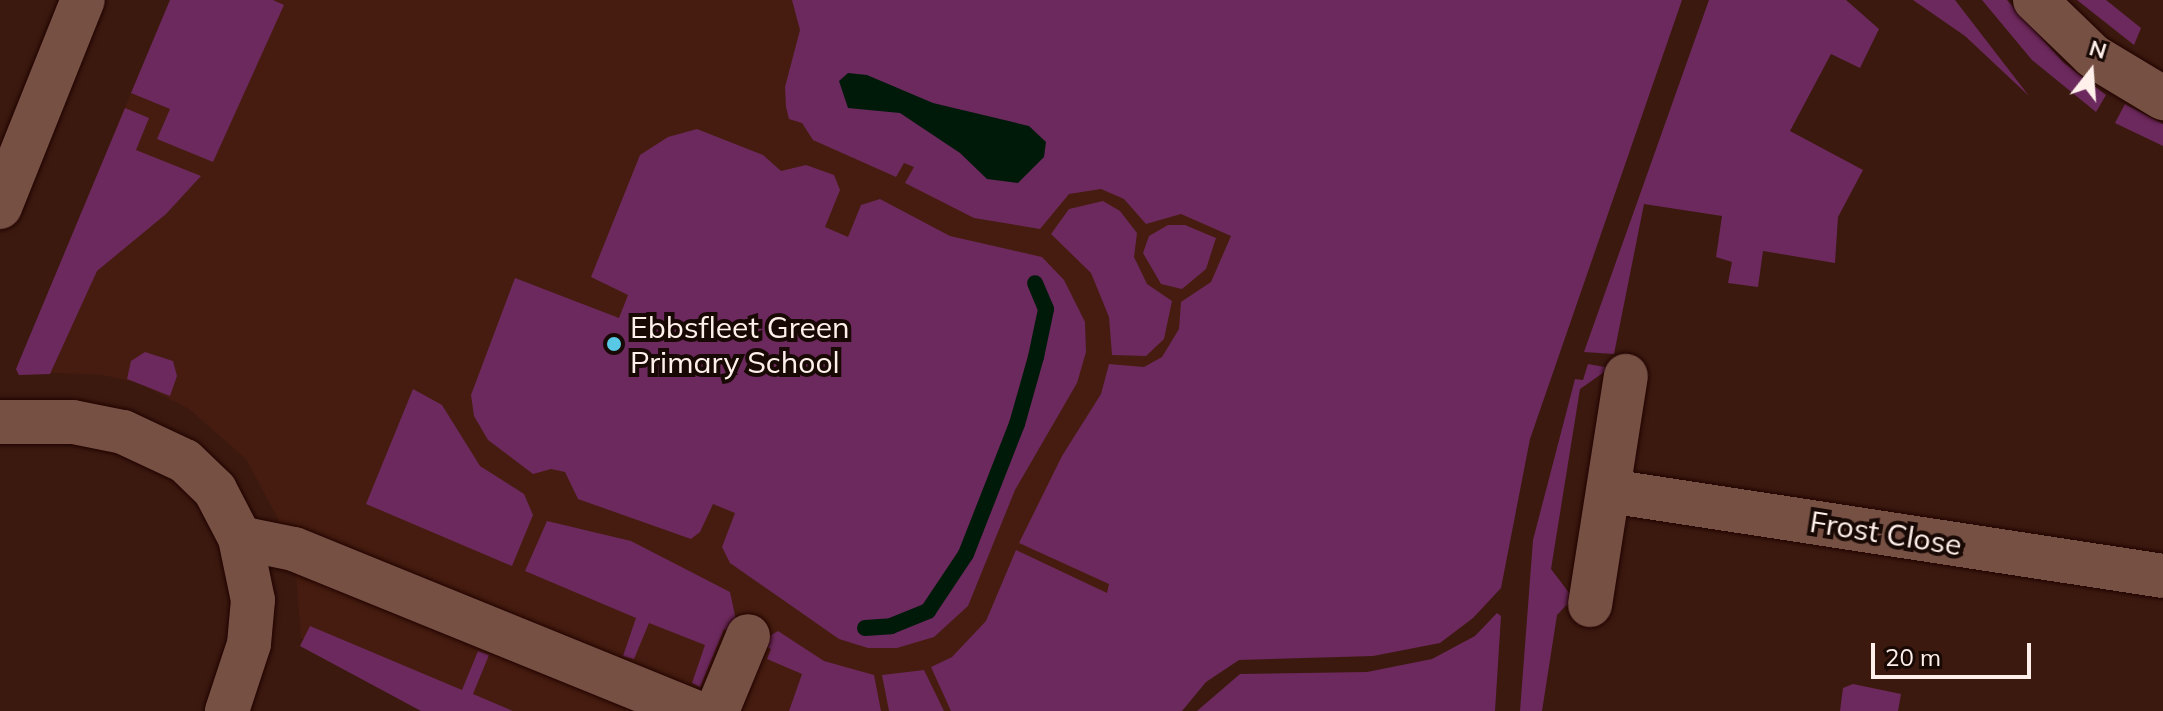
<!DOCTYPE html>
<style>
body{margin:0}
#map{position:relative;width:2163px;height:711px;overflow:hidden;background:#3b190f;font-family:Mulish,sans-serif}
div>[style]{position:absolute}
.built>*{inset:0;background:#451c0f}
.green>*{inset:0;background:#6c295d}
.water>*{inset:0;background:#001a0a}
.stream>*{height:16px;margin:-8px;padding:0 8px;transform-origin:8px;border-radius:8px;background:#001a0a}
.roads{filter:drop-shadow(0 0 2px #200300) drop-shadow(0 0 2px #200300)}
.minor>*{height:44px;margin:-22px;padding:0 22px;transform-origin:22px;border-radius:22px;background:#775044}
.dots>*{width:22px;height:22px;translate:-50% -50%;box-sizing:border-box;border:4px solid #180905;border-radius:50%}
span{translate:-50% -50%;white-space:nowrap;text-align:center;line-height:1.15;-webkit-text-stroke:8px #180905;paint-order:stroke}
.poi-label{font-size:30px;color:#fff0eb}
.left{translate:0 -50%;text-align:left}
.street-label{font-size:30px;color:#fff0eb}
.north{position:absolute;left:2051px;top:32px;width:80px;height:80px;-webkit-text-stroke:6px #180905;paint-order:stroke;rotate:17deg;font-size:22px;font-weight:700;line-height:32px;text-align:center;color:#fff0eb}
.north::after{content:'';display:block;margin:auto;width:28px;height:36px;background:#fff0eb;clip-path:polygon(50% 0,100% 100%,50% 72%,0 100%)}
.scale{position:absolute;left:1871px;top:643px;width:160px;height:36px;box-sizing:border-box;border:4px solid #fff0eb;border-top:0;padding-left:10px;font-size:24px;line-height:28px;white-space:nowrap;color:#fff0eb;-webkit-text-stroke:6px #180905;paint-order:stroke}
</style>
<div id="map">
<div class="built">
<i style="clip-path:polygon(216px 0,1296px 0,1123px 711px,435px 711px,301px 638px,294px 549px,246px 459px,189px 409px,139px 383px,102px 375px,16px 371px,131px 93px,170px 109px)"></i>
</div>
<div class="green">
<i style="clip-path:polygon(170px 0,273px 0,284px 5px,213px 162px,157px 139px,170px 109px,131px 93px)"></i>
<i style="clip-path:polygon(792px 0,1682px 0,1530px 439px,1501px 588px,1473px 618px,1440px 643px,1373px 656px,1239px 660px,1206px 682px,1182px 711px,951px 711px,931px 667px,952px 657px,986px 621px,1016px 550px,1107px 593px,1109px 584px,1019px 543px,1062px 456px,1101px 394px,1109px 364px,1144px 367px,1162px 357px,1179px 329px,1181px 302px,1211px 282px,1231px 236px,1181px 214px,1146px 224px,1124px 199px,1101px 189px,1069px 194px,1040px 229px,974px 218px,905px 183px,914px 167px,904px 163px,896px 177px,813px 140px,802px 123px,789px 119px,786px 107px,785px 87px,800px 30px)"></i>
<i style="clip-path:polygon(1709px 0,1846px 0,1879px 29px,1860px 68px,1831px 54px,1790px 131px,1863px 170px,1838px 217px,1835px 263px,1763px 251px,1758px 287px,1728px 283px,1732px 262px,1716px 257px,1722px 216px,1644px 204px,1614px 354px,1584px 352px)"></i>
<i style="clip-path:polygon(1913px 0,1955px 0,2029px 96px,1965px 36px)"></i>
<i style="clip-path:polygon(1982px 0,2007px 0,2063px 62px,2106px 95px,2096px 112px,2032px 60px)"></i>
<i style="clip-path:polygon(2077px 0,2106px 0,2141px 28px,2134px 45px)"></i>
<i style="clip-path:polygon(2125px 104px,2163px 124px,2163px 146px,2115px 123px)"></i>
<i style="clip-path:polygon(125px 108px,149px 118px,136px 150px,201px 176px,166px 214px,97px 271px,50px 374px,19px 375px,16px 369px)"></i>
<i style="clip-path:polygon(697px 129px,763px 155px,781px 171px,806px 165px,834px 175px,840px 190px,825px 227px,848px 237px,861px 205px,880px 199px,950px 236px,1042px 257px,1064px 280px,1085px 322px,1086px 352px,1077px 383px,1015px 490px,968px 606px,934px 637px,897px 648px,868px 648px,839px 639px,730px 563px,722px 547px,735px 513px,713px 504px,700px 532px,691px 539px,578px 499px,565px 472px,551px 469px,533px 474px,488px 440px,474px 416px,471px 395px,515px 278px,619px 318px,628px 295px,591px 277px,640px 155px,668px 137px)"></i>
<i style="clip-path:polygon(1103px 201px,1120px 211px,1137px 233px,1134px 257px,1147px 284px,1172px 301px,1164px 339px,1146px 356px,1112px 355px,1109px 317px,1091px 273px,1051px 234px,1069px 209px)"></i>
<i style="clip-path:polygon(1168px 225px,1185px 225px,1216px 238px,1206px 269px,1182px 289px,1161px 284px,1143px 253px,1149px 236px)"></i>
<i style="clip-path:polygon(145px 352px,173px 361px,177px 376px,170px 396px,127px 379px,131px 361px)"></i>
<i style="clip-path:polygon(1588px 364px,1610px 368px,1580px 389px,1551px 569px,1573px 598px,1557px 615px,1542px 711px,1520px 711px,1533px 540px,1575px 379px,1583px 380px)"></i>
<i style="clip-path:polygon(413px 389px,442px 405px,480px 466px,524px 494px,533px 515px,512px 566px,366px 504px)"></i>
<i style="clip-path:polygon(547px 521px,631px 541px,730px 592px,737px 625px,734px 634px,724px 629px,700px 687px,692px 683px,705px 645px,649px 623px,634px 659px,623px 656px,636px 618px,525px 571px)"></i>
<i style="clip-path:polygon(1497px 613px,1501px 616px,1495px 711px,1197px 711px,1240px 674px,1367px 672px,1432px 659px,1475px 636px)"></i>
<i style="clip-path:polygon(310px 626px,462px 690px,478px 651px,489px 655px,473px 694px,513px 711px,421px 711px,300px 646px)"></i>
<i style="clip-path:polygon(778px 631px,824px 661px,874px 675px,881px 711px,789px 711px,802px 674px,767px 659px,771px 649px,758px 643px)"></i>
<i style="clip-path:polygon(924px 670px,944px 711px,889px 711px,882px 675px)"></i>
<i style="clip-path:polygon(1853px 684px,1901px 694px,1898px 711px,1840px 711px,1843px 688px)"></i>
</div>
<div class="water">
<i style="clip-path:polygon(848px 73px,867px 75px,933px 103px,1029px 126px,1046px 142px,1044px 157px,1018px 183px,987px 179px,960px 153px,900px 113px,848px 108px,839px 81px)"></i>
</div>
<div class="stream">
<i style="left:865px;top:628px;width:26px;rotate:-4deg"></i>
<i style="left:891px;top:626px;width:40px;rotate:-22deg"></i>
<i style="left:928px;top:611px;width:69px;rotate:-56.3deg"></i>
<i style="left:966px;top:554px;width:140px;rotate:-68.6deg"></i>
<i style="left:1017px;top:424px;width:70px;rotate:-74.2deg"></i>
<i style="left:1036px;top:357px;width:49px;rotate:-78.2deg"></i>
<i style="left:1046px;top:309px;width:28px;rotate:-113deg"></i>
</div>
<div class="roads">
<div class="minor">
<i style="left:2035px;top:0;width:81px;rotate:44deg"></i>
<i style="left:2093px;top:56px;width:82px;rotate:31deg"></i>
<i style="left:0;top:207px;width:223px;rotate:-68.2deg"></i>
<i style="left:0;top:422px;width:73px"></i>
<i style="left:73px;top:422px;width:51px;rotate:11.3deg"></i>
<i style="left:123px;top:432px;width:68px;rotate:25.1deg"></i>
<i style="left:185px;top:461px;width:42px;rotate:44deg"></i>
<i style="left:215px;top:490px;width:54px;rotate:62.5deg"></i>
<i style="left:240px;top:538px;width:63px;rotate:78.2deg"></i>
<i style="left:253px;top:600px;width:44px;rotate:95.2deg"></i>
<i style="left:249px;top:644px;width:71px;rotate:108.2deg"></i>
<i style="left:1609px;top:491px;width:560px;rotate:8.72deg"></i>
<i style="left:240px;top:538px;width:55px;rotate:11.5deg"></i>
<i style="left:294px;top:549px;width:430px;rotate:22.1deg"></i>
<i style="left:1590px;top:605px;width:232px;rotate:-81.1deg"></i>
<i style="left:717px;top:711px;width:81px;rotate:-67.5deg"></i>
</div>
</div>
<div class="dots">
<i style="left:614px;top:344px;background:#59c8e5"></i>
</div>
<div class="poi-label">
<span class="left" style="left:630px;top:344px">Ebbsfleet Green<br>Primary School</span>
</div>
<div class="street-label">
<span style="left:1886px;top:533px;rotate:9deg">Frost Close</span>
</div>
<div class="north">N</div>
<div class="scale">20 m</div>
</div>
